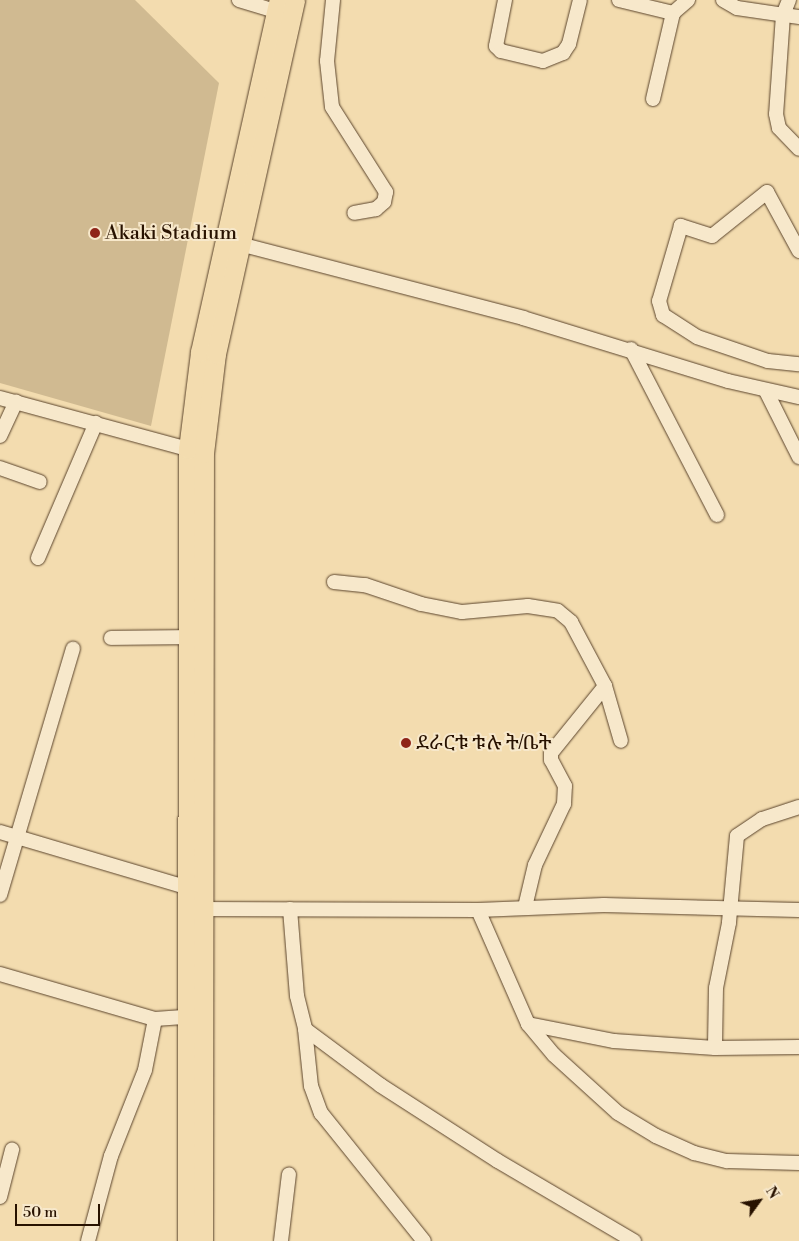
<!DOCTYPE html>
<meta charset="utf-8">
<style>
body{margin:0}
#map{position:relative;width:799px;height:1241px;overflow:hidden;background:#f3dcaf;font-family:"Libre Bodoni","Noto Serif Ethiopic",serif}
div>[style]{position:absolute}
.green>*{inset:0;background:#d0ba91}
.roads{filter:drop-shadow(0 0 1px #5b442c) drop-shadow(0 0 1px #5b442c)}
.minor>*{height:14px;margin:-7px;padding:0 7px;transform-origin:7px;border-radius:7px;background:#f7e8cb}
.major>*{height:19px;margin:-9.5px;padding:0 9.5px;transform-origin:9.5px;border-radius:9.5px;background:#f3dcaf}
.dots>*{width:14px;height:14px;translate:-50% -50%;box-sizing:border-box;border:2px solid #f7e8cb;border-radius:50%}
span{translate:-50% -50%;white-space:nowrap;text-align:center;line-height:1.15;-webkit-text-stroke:4px #f7e8cb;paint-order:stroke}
.poi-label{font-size:20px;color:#281200}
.left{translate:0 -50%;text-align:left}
.north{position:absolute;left:734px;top:1176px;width:50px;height:50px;-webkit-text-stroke:4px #f7e8cb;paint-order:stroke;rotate:58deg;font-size:14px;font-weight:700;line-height:20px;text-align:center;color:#281200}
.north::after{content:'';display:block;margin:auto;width:18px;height:22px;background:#281200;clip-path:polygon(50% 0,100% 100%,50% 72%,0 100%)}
.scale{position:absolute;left:15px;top:1204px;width:85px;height:22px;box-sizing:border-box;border:2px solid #281200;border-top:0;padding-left:6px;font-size:15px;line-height:18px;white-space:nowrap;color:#281200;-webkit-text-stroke:4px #f7e8cb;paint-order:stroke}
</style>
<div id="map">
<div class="green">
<i style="clip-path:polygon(0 0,135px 0,219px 83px,151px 426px,0 383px)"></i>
</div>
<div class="roads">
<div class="minor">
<i style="left:239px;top:0;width:39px;rotate:17deg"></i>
<i style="left:333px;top:0;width:61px;rotate:95.6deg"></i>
<i style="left:327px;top:61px;width:46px;rotate:83.8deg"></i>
<i style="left:332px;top:107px;width:101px;rotate:57.6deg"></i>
<i style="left:386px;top:192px;width:10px;rotate:101deg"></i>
<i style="left:384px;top:202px;width:11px;rotate:139deg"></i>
<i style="left:376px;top:209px;width:22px;rotate:170deg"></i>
<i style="left:505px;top:0;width:47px;rotate:101.1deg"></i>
<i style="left:496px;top:46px;width:7px;rotate:45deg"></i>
<i style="left:501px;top:51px;width:43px;rotate:13.4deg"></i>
<i style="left:543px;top:61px;width:22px;rotate:-22deg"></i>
<i style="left:563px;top:53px;width:11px;rotate:-56deg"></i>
<i style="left:569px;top:44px;width:45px;rotate:-76deg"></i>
<i style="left:619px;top:0;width:56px;rotate:13.5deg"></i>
<i style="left:673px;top:13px;width:20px;rotate:-41deg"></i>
<i style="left:723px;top:0;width:16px;rotate:30deg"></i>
<i style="left:737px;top:8px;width:63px;rotate:8.3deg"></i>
<i style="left:789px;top:0;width:16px;rotate:112deg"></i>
<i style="left:783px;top:15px;width:99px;rotate:94deg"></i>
<i style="left:776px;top:114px;width:14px;rotate:78deg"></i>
<i style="left:779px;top:128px;width:29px;rotate:46deg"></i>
<i style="left:653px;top:99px;width:88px;rotate:-76.9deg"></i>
<i style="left:232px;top:242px;width:301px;rotate:14.6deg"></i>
<i style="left:523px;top:318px;width:214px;rotate:17.1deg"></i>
<i style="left:728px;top:381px;width:73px;rotate:12.7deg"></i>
<i style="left:799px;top:251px;width:67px;rotate:-118.5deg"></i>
<i style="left:767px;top:192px;width:70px;rotate:141.3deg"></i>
<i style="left:712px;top:236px;width:33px;rotate:-162deg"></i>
<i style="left:681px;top:226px;width:78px;rotate:106.3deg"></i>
<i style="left:659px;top:301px;width:15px;rotate:74deg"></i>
<i style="left:663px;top:315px;width:40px;rotate:32.9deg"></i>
<i style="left:697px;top:337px;width:75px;rotate:18.7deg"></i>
<i style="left:768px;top:361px;width:31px;rotate:6deg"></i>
<i style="left:631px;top:349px;width:187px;rotate:62.6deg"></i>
<i style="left:766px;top:391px;width:74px;rotate:63.4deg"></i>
<i style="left:0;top:398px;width:195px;rotate:15.2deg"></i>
<i style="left:0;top:436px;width:38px;rotate:-65deg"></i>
<i style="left:0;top:468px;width:42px;rotate:19.3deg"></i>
<i style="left:38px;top:558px;width:147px;rotate:-66.8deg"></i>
<i style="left:334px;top:582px;width:31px;rotate:6deg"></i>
<i style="left:365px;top:585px;width:59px;rotate:18.7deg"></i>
<i style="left:421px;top:604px;width:42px;rotate:11deg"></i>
<i style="left:462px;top:612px;width:66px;rotate:-5.2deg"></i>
<i style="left:528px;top:606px;width:30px;rotate:9deg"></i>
<i style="left:558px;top:611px;width:17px;rotate:40deg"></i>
<i style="left:571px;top:622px;width:72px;rotate:62deg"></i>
<i style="left:605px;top:686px;width:57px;rotate:73.8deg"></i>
<i style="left:111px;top:638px;width:77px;rotate:-0.7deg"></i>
<i style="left:799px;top:807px;width:39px;rotate:162deg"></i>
<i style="left:762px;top:819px;width:30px;rotate:146deg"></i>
<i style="left:737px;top:836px;width:87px;rotate:95.3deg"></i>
<i style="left:729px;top:923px;width:66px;rotate:101.3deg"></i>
<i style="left:716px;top:988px;width:60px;rotate:91deg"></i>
<i style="left:715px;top:1048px;width:84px;rotate:-0.7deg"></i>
<i style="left:0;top:832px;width:194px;rotate:16.5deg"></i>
<i style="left:0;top:895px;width:257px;rotate:-73.5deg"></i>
<i style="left:525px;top:907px;width:43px;rotate:-76.6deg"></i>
<i style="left:535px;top:865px;width:68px;rotate:-64.6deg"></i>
<i style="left:564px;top:804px;width:18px;rotate:-87deg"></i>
<i style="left:565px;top:786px;width:30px;rotate:-118deg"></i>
<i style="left:551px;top:760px;width:7px;rotate:-90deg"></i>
<i style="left:551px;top:753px;width:86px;rotate:-51.1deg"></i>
<i style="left:194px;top:909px;width:284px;rotate:0.2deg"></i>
<i style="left:478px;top:910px;width:126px;rotate:-2.3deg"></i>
<i style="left:604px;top:905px;width:195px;rotate:1.5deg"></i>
<i style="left:290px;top:909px;width:87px;rotate:85.4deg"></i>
<i style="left:297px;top:996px;width:34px;rotate:76deg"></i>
<i style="left:305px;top:1029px;width:94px;rotate:36.7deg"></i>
<i style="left:380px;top:1085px;width:140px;rotate:32.8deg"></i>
<i style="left:498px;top:1161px;width:158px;rotate:30.5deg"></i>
<i style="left:478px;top:910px;width:124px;rotate:66.3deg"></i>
<i style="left:528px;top:1024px;width:40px;rotate:50deg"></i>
<i style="left:554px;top:1055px;width:86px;rotate:42.2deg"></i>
<i style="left:618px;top:1113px;width:44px;rotate:31.2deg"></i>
<i style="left:656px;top:1136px;width:42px;rotate:24.1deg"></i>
<i style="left:694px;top:1153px;width:34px;rotate:14deg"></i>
<i style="left:727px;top:1161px;width:72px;rotate:1.6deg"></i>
<i style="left:0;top:974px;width:161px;rotate:16.2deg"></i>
<i style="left:155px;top:1019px;width:32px;rotate:-4deg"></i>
<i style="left:528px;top:1024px;width:88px;rotate:11.2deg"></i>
<i style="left:614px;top:1041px;width:101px;rotate:4deg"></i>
<i style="left:305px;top:1029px;width:57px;rotate:84deg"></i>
<i style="left:311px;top:1086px;width:29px;rotate:70deg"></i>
<i style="left:321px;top:1113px;width:164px;rotate:51.2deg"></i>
<i style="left:0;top:1197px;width:49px;rotate:-75.7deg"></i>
<i style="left:88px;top:1241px;width:88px;rotate:-74.9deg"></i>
<i style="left:111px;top:1156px;width:92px;rotate:-68.4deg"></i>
<i style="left:145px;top:1070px;width:52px;rotate:-78.9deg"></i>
<i style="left:281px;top:1241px;width:67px;rotate:-83.2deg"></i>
</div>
<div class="major">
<i style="left:187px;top:1241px;width:792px;rotate:-89.93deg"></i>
<i style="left:188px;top:449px;width:98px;rotate:-82.9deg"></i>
<i style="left:200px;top:352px;width:361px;rotate:-77.4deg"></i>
<i style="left:203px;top:1241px;width:788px;rotate:-89.93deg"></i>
<i style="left:204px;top:453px;width:100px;rotate:-83.1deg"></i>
<i style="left:216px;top:354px;width:363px;rotate:-77.4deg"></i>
</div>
</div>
<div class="dots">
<i style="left:95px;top:233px;background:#8f2418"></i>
<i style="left:406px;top:743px;background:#8f2418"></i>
</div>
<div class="poi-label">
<span class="left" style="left:105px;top:233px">Akaki Stadium</span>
<span class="left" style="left:416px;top:743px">ደራርቱ ቱሉ ት/ቤት</span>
</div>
<div class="north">N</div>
<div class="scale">50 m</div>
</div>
